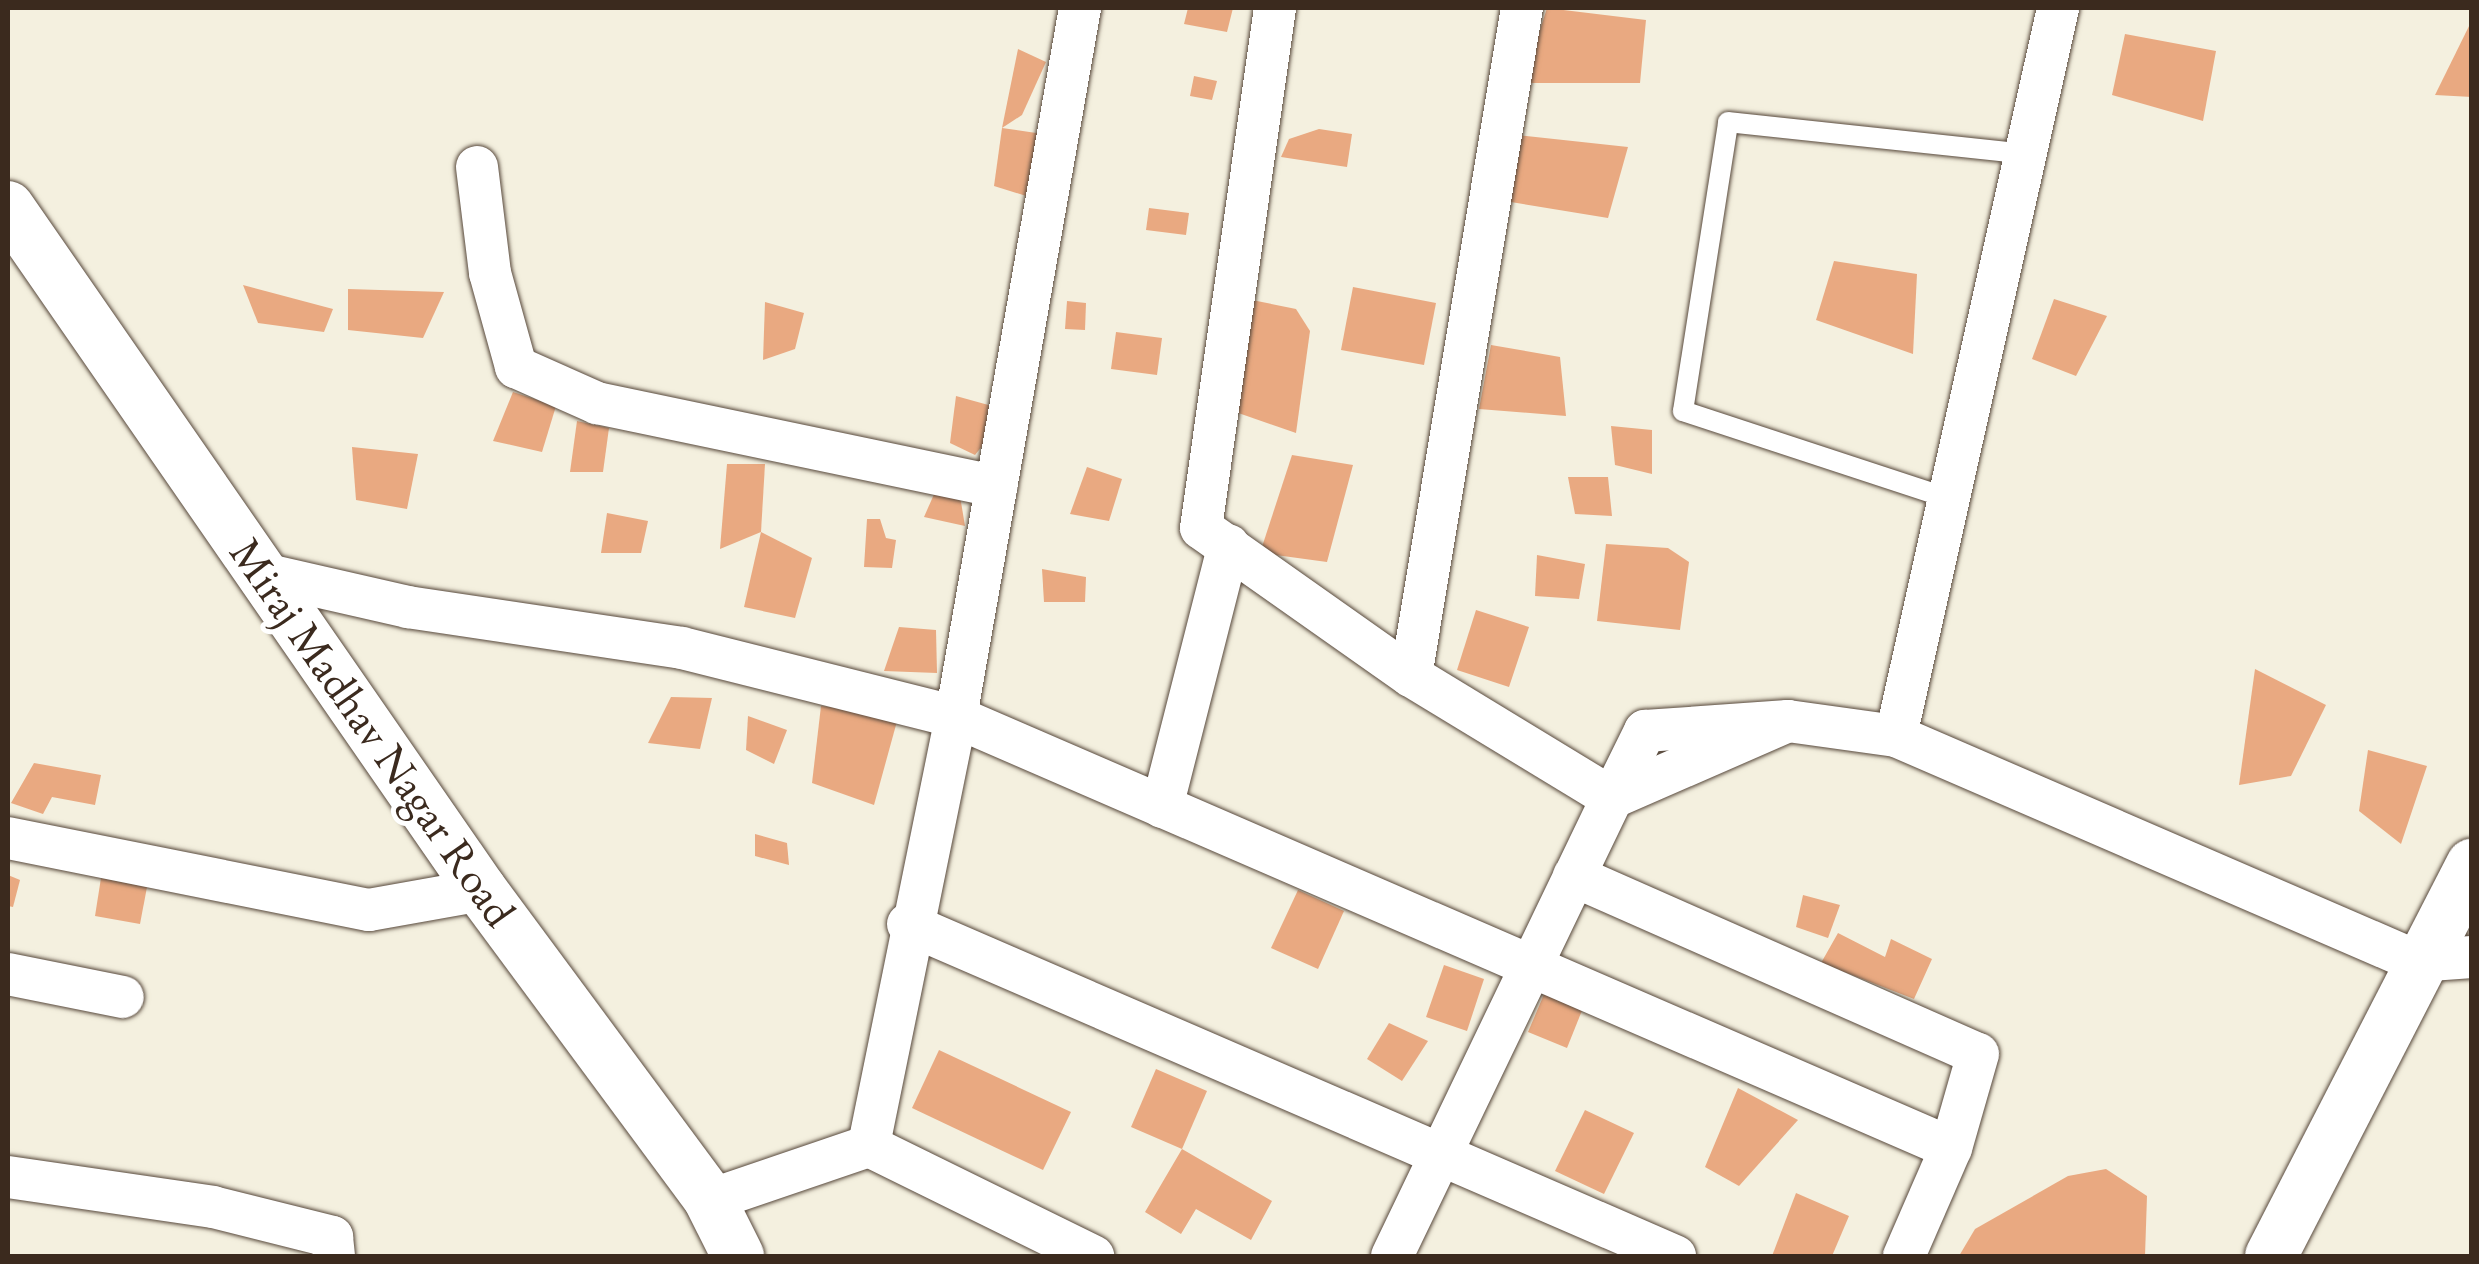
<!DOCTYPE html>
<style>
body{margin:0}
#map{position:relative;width:2479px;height:1264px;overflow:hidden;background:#f4f0df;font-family:"EB Garamond",serif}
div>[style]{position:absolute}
.building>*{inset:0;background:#e9a981}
.roads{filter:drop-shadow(0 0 2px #57483b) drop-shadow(0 0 2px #57483b)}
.service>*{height:20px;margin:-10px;padding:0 10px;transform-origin:10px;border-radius:10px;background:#fff}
.minor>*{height:42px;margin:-21px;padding:0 21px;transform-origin:21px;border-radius:21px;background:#fff}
.tertiary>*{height:52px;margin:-26px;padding:0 26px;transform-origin:26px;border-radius:26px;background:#fff}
span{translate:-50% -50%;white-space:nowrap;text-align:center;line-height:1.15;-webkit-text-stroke:10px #fff;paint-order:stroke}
.street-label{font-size:45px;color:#3b2a1e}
.frame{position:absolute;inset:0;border:10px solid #3b2a1e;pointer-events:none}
</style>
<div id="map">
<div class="building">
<i style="clip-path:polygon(1188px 8px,1233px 8px,1227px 32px,1184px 24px)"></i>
<i style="clip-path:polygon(1547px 8px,1646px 20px,1640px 83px,1523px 83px)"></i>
<i style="clip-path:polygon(2472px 20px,2472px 97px,2435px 95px)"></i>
<i style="clip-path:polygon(2125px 34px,2216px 51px,2203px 121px,2112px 95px)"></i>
<i style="clip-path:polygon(1018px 49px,1046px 62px,1022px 115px,1002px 128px)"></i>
<i style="clip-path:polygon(1194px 76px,1217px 81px,1212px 100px,1190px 96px)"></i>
<i style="clip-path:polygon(1002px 128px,1043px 134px,1039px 200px,994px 186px)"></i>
<i style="clip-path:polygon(1319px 129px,1352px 134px,1347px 167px,1281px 157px,1289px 139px)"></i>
<i style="clip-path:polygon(1517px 135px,1628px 147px,1608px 218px,1505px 201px)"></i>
<i style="clip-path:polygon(1149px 208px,1189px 213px,1186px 235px,1146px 230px)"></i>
<i style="clip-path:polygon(1834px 261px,1917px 274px,1913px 354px,1816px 320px)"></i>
<i style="clip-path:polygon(243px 285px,333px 309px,324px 332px,258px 323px)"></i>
<i style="clip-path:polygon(1353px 287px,1436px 303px,1424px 365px,1341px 350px)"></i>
<i style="clip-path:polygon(348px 289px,444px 292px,423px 338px,348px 330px)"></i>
<i style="clip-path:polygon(1247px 299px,1296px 309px,1310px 331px,1296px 433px,1224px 408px)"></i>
<i style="clip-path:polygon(2054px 299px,2107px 316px,2076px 376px,2032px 359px)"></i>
<i style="clip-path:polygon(1067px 301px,1086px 303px,1085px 330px,1065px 329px)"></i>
<i style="clip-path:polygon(765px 302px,804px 313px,795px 349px,763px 360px)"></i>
<i style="clip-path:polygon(1116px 332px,1162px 338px,1157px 375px,1111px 369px)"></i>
<i style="clip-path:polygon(1491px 345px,1560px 357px,1566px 416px,1479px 409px)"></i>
<i style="clip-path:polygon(513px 392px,556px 406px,542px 452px,493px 441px)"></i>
<i style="clip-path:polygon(956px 396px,1010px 411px,975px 455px,950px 443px)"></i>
<i style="clip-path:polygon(577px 421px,609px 428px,603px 472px,570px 472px)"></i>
<i style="clip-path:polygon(1611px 426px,1652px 430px,1652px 474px,1615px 465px)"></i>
<i style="clip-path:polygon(352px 447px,418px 454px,407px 509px,356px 500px)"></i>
<i style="clip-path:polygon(1292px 455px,1353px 465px,1327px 562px,1260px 553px)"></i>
<i style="clip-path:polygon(727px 464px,765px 464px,761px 532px,720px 549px)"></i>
<i style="clip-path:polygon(1087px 467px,1122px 479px,1109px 521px,1070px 514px)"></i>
<i style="clip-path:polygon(1568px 477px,1608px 477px,1612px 516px,1575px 514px)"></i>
<i style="clip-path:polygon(935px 492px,960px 496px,965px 526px,924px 517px)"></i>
<i style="clip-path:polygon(607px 513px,648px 521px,641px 553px,601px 553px)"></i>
<i style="clip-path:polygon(867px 519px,880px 519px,886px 538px,896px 540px,892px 568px,864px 567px)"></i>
<i style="clip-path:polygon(761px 532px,812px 558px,795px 618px,744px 607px)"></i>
<i style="clip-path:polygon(1606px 544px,1668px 548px,1689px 562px,1680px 630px,1597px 621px)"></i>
<i style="clip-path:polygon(1537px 555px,1585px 564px,1579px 599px,1535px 596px)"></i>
<i style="clip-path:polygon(1042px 569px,1086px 577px,1085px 602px,1044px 602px)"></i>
<i style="clip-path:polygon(1476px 610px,1529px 627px,1509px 687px,1457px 670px)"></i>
<i style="clip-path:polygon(899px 627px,936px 630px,937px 673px,884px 671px)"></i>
<i style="clip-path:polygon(2255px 669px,2326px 705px,2291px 776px,2239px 785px)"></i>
<i style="clip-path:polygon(671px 697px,712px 698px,700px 749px,648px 743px)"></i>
<i style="clip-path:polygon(821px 706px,899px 714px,874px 805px,812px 783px)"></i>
<i style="clip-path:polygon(748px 716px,787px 730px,774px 764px,746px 750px)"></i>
<i style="clip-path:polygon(2368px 750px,2427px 766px,2401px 844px,2359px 811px)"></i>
<i style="clip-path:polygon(34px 763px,101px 775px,95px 805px,52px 797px,43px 814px,11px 803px)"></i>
<i style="clip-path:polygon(755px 834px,787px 843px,789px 865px,755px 856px)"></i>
<i style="clip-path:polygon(8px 875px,20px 880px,13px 907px,8px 906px)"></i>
<i style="clip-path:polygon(101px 878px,147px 887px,140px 924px,95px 916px)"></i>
<i style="clip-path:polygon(1298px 890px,1344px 911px,1318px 969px,1271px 948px)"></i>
<i style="clip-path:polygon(1803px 895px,1840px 905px,1828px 938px,1796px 927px)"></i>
<i style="clip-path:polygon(1838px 933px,1885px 957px,1891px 939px,1932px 959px,1914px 999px,1821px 963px)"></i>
<i style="clip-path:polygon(1444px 965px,1484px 979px,1467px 1031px,1426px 1017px)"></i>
<i style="clip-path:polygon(1545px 992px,1583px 1008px,1567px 1048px,1528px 1032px)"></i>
<i style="clip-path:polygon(1389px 1023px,1428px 1041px,1402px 1081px,1367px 1059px)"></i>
<i style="clip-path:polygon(939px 1050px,1071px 1112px,1043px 1170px,912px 1108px)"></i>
<i style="clip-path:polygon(1156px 1069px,1207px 1091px,1182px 1149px,1131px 1127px)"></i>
<i style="clip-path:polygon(1738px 1088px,1798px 1120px,1739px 1186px,1705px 1167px)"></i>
<i style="clip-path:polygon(1585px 1110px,1634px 1133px,1604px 1194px,1555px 1171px)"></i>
<i style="clip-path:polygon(1182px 1149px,1272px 1201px,1251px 1240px,1196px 1209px,1181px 1234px,1145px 1212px)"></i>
<i style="clip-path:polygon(2106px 1169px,2147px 1196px,2145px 1256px,1959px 1256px,1975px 1229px,2068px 1176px)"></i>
<i style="clip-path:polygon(1796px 1193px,1849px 1216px,1832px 1256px,1772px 1256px)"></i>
</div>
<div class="roads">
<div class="service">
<i style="left:1950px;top:499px;width:281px;rotate:-161.8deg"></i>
<i style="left:1683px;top:411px;width:292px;rotate:-81.1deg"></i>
<i style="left:1728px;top:122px;width:299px;rotate:6.1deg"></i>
</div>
<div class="minor">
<i style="left:1080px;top:8px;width:720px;rotate:99.92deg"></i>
<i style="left:956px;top:717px;width:1084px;rotate:23.42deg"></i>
<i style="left:1951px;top:1148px;width:118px;rotate:113.5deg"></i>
<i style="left:1275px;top:8px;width:525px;rotate:98.1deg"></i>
<i style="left:1201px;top:528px;width:257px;rotate:35.2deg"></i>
<i style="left:477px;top:167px;width:107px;rotate:83deg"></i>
<i style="left:490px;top:273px;width:98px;rotate:74.5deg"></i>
<i style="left:516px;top:367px;width:89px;rotate:24deg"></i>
<i style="left:597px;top:403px;width:408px;rotate:11.8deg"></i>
<i style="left:263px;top:574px;width:149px;rotate:12.8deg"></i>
<i style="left:408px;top:607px;width:277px;rotate:8.5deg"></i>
<i style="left:682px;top:648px;width:283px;rotate:14.1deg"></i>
<i style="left:956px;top:717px;width:438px;rotate:101.5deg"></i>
<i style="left:869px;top:1146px;width:168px;rotate:161.2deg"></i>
<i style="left:1788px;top:721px;width:192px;rotate:156.4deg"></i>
<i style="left:1612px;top:798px;width:75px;rotate:-63.8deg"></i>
<i style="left:1645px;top:731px;width:143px;rotate:-4deg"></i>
<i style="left:1788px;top:721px;width:109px;rotate:7.9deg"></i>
<i style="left:1896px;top:736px;width:567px;rotate:23.4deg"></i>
<i style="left:2416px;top:961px;width:56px;rotate:-4.1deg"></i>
<i style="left:1896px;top:736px;width:746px;rotate:-77.45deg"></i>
<i style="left:1162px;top:807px;width:270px;rotate:-75.7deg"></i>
<i style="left:8px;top:838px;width:368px;rotate:11.3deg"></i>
<i style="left:369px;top:910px;width:114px;rotate:-10.1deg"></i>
<i style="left:1574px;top:876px;width:441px;rotate:23.8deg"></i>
<i style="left:1978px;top:1054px;width:98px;rotate:106deg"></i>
<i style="left:908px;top:924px;width:836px;rotate:23.41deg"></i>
<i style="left:8px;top:974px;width:117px;rotate:11.3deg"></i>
<i style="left:869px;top:1146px;width:250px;rotate:26.2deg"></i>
<i style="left:8px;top:1177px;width:207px;rotate:8.3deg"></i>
<i style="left:213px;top:1207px;width:123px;rotate:14.1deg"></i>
<i style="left:332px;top:1237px;width:19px;rotate:84deg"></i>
<i style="left:1392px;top:1256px;width:508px;rotate:-64.34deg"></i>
<i style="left:1612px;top:798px;width:235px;rotate:-148.7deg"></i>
<i style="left:1411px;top:676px;width:677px;rotate:-80.57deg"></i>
</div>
<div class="tertiary">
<i style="left:8px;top:207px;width:831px;rotate:55.3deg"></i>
<i style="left:481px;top:890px;width:385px;rotate:53.5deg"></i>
<i style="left:710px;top:1200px;width:63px;rotate:63.4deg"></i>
<i style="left:2271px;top:1256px;width:440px;rotate:-62.8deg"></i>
</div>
</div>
<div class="street-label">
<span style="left:373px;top:732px;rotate:55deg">Miraj Madhav Nagar Road</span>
</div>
<div class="frame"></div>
</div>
